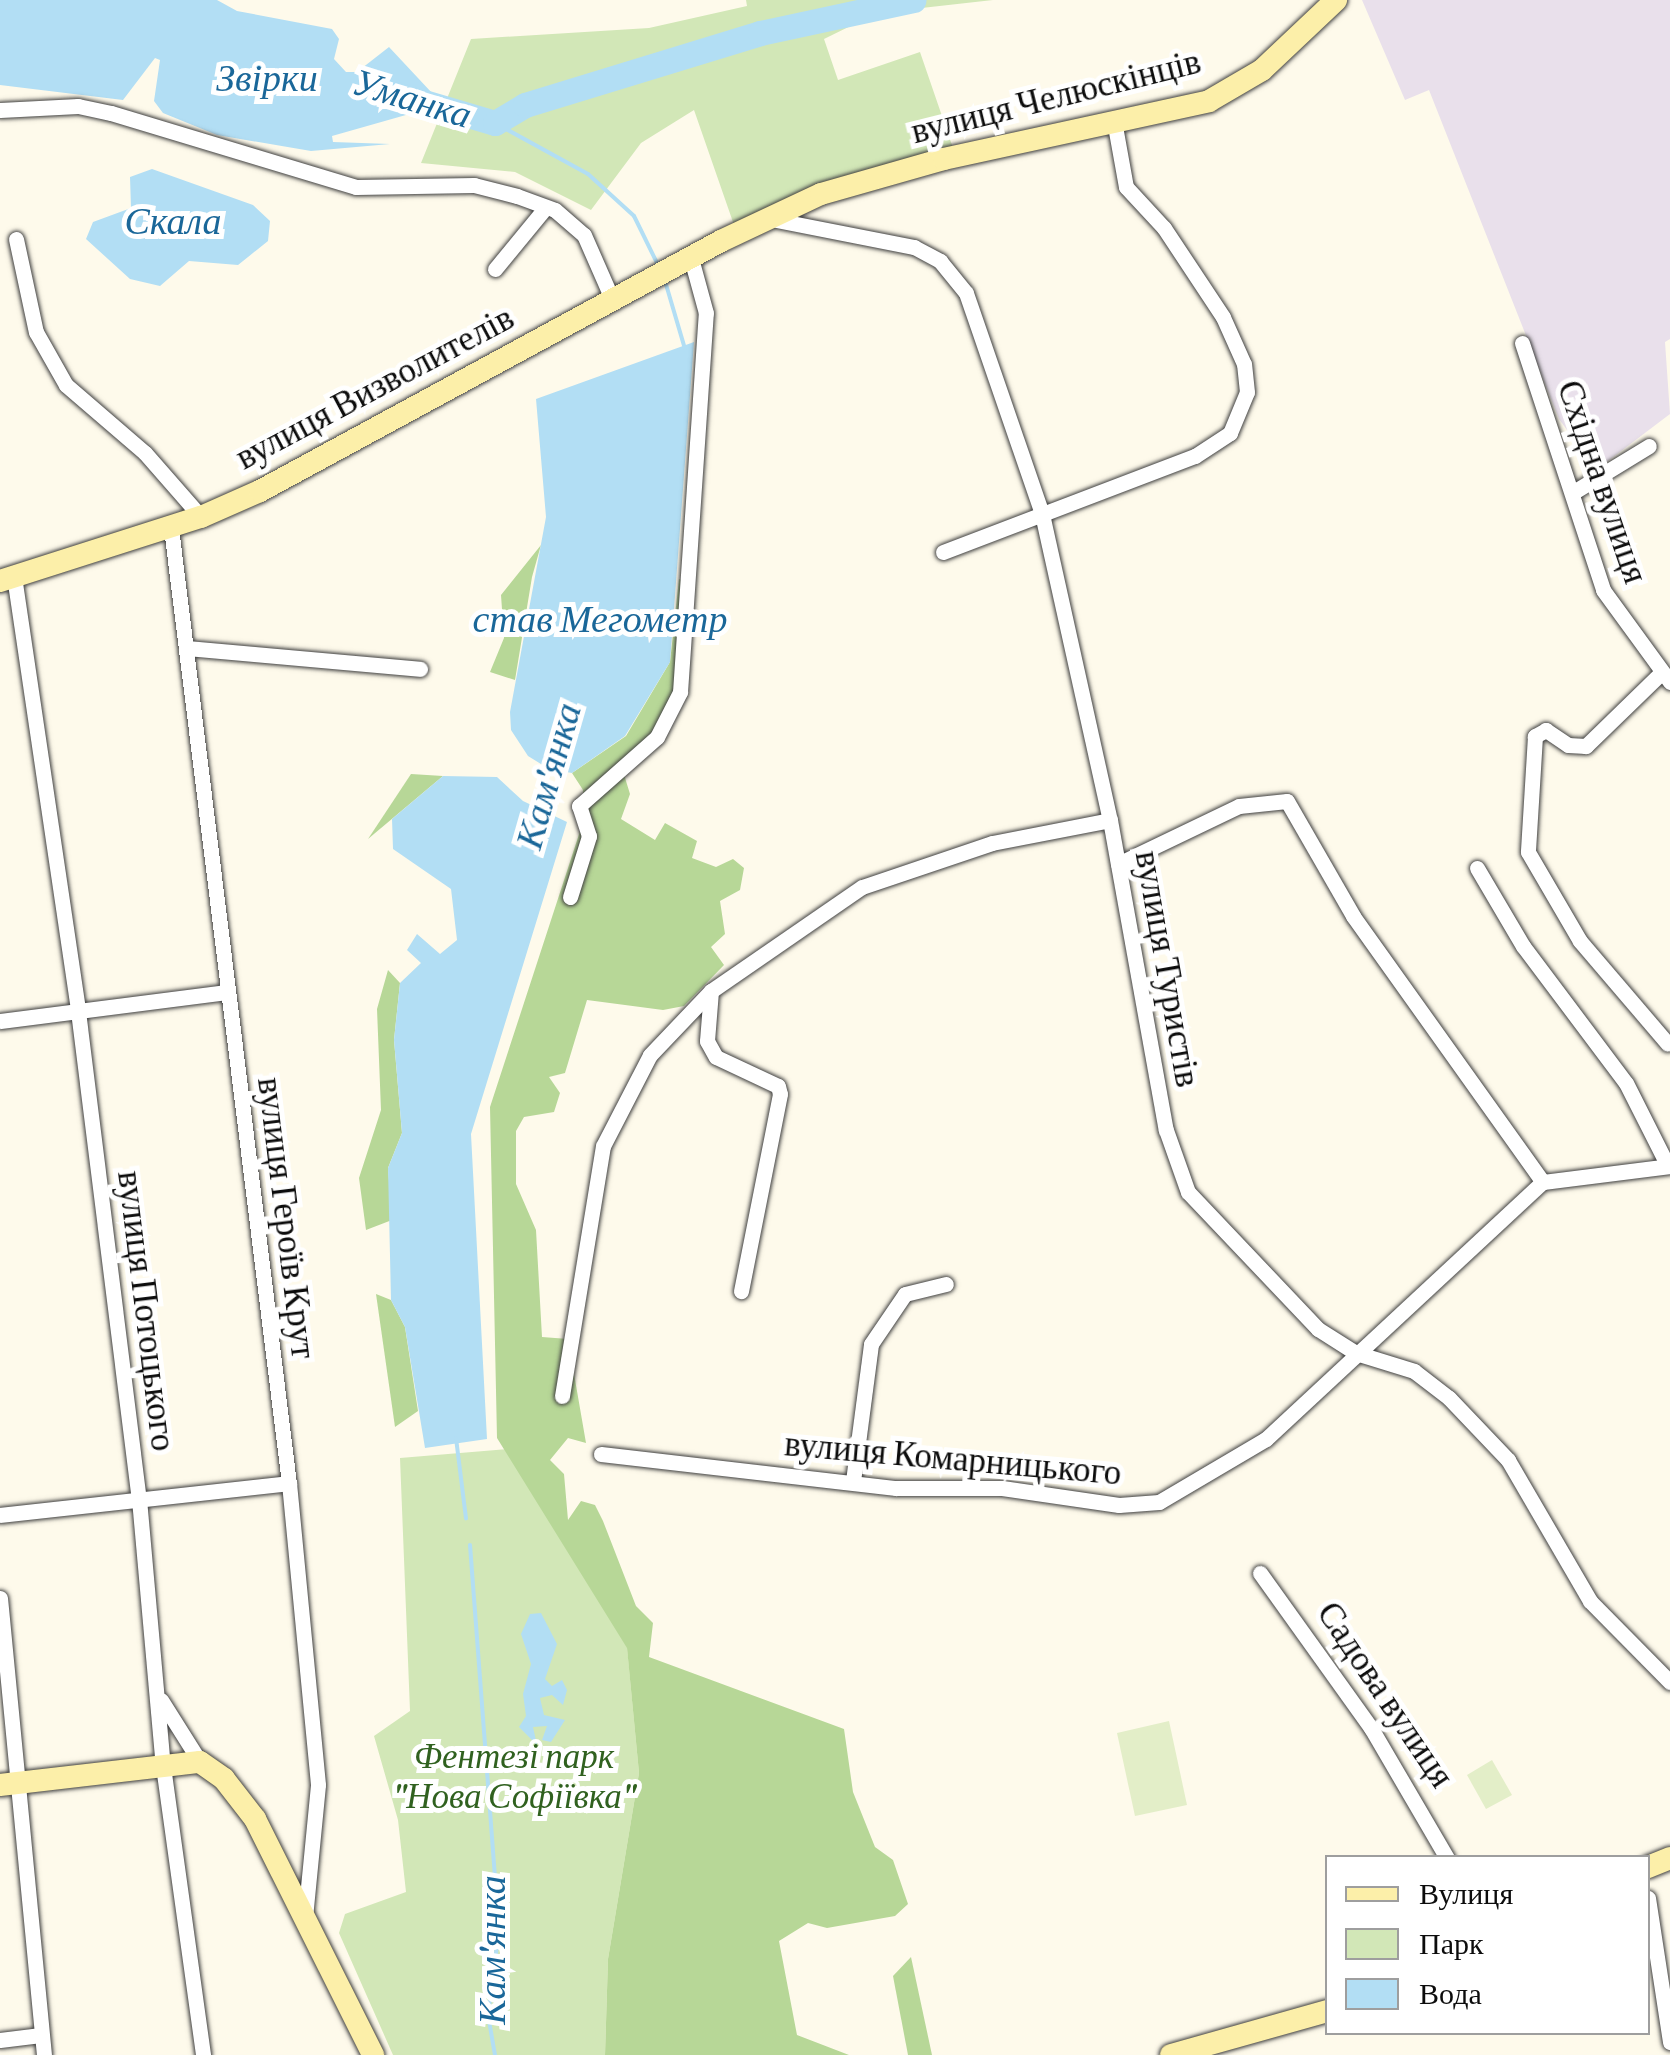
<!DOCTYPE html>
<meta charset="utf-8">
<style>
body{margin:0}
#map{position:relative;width:1670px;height:2055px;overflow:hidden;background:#fefaeb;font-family:"Crimson Pro",serif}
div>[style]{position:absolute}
.industrial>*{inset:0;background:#e9e0eb}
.green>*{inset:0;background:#d2e7b7}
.forest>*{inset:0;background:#b7d797}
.pitch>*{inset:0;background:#e3eec8}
.water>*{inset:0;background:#b2def4}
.stream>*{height:4px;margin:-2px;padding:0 2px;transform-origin:2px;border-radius:2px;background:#b2def4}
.river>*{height:25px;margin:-12.5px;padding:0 12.5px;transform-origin:12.5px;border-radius:12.5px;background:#b2def4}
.roads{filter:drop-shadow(0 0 2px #3f3f3f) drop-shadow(0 0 2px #3f3f3f)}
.street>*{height:15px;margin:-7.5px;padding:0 7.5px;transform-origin:7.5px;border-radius:7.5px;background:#fff}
.secondary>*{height:22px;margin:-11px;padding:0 11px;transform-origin:11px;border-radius:11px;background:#fcefa9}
span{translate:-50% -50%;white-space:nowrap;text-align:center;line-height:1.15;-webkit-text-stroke:10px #fff;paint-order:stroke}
.street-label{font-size:35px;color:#0c0c0c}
.park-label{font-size:35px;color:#30611f;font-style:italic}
.water-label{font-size:38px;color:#1a6799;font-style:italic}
.legend{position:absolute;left:1325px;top:1855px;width:325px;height:180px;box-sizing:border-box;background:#fff;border:2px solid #9e9e9e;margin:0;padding:12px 18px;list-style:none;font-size:30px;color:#0c0c0c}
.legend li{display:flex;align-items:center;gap:20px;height:50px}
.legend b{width:50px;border:2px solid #9e9e9e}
</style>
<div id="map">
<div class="industrial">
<i style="clip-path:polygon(1362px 0,1670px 0,1670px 339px,1665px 342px,1670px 414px,1596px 470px,1559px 419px,1429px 90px,1405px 100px)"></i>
</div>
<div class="green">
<i style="clip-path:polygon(746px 0,993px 0,877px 13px,824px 39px,838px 80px,920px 52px,954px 151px,734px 225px,694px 110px,641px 143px,591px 210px,515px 172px,421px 163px,471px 39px,649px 28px,747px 6px)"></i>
<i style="clip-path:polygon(508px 1449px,627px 1647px,639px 1773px,608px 1959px,605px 2055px,393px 2055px,339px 1933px,345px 1914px,406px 1892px,398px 1820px,374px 1736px,410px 1711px,400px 1458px)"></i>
</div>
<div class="forest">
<i style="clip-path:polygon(541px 545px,532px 577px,515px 680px,490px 672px,504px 638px,501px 595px)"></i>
<i style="clip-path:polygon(679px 579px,689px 582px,675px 713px,622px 768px,630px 794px,621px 819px,655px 840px,665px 823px,697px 841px,692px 858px,716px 867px,733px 859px,744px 868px,740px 890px,720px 901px,725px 934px,711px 947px,724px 965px,684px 1006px,663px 1010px,587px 1000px,565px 1073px,549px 1077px,560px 1093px,554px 1112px,524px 1117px,516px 1131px,516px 1184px,536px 1230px,542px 1337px,568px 1339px,586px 1443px,568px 1438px,550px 1460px,564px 1474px,568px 1520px,581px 1501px,595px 1505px,603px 1521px,636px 1606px,653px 1623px,649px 1657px,844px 1729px,853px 1792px,875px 1847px,893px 1860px,908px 1904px,895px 1916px,827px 1928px,808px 1923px,779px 1941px,797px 2035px,849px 2055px,605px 2055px,608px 1959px,639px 1773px,627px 1648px,497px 1438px,490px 1107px,584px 819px,583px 790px,572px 773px,626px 736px,670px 662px)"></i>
<i style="clip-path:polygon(411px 774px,443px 776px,368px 839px)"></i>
<i style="clip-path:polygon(388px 970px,400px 983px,394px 1040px,402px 1133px,388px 1168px,392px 1220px,366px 1230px,359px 1178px,381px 1110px,377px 1009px)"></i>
<i style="clip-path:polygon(376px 1294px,391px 1300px,405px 1327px,418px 1411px,395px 1427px)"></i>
<i style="clip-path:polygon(911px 1957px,932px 2055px,908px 2055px,893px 1976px)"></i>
</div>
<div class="pitch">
<i style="clip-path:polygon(1169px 1721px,1187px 1805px,1135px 1816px,1117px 1733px)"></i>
<i style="clip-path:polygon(1492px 1760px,1512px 1795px,1486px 1809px,1467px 1775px)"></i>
</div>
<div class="water">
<i style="clip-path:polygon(0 0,217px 0,237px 11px,332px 29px,339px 39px,334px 59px,346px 72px,357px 72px,389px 47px,432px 93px,427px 109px,332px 136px,333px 142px,390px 144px,311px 151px,217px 135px,163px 113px,154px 101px,160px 60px,155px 58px,123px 100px,0 85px)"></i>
<i style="clip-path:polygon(152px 169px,253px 205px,270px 221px,268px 241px,238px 265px,189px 261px,160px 286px,130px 279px,86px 239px,93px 222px,131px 208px,130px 177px)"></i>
<i style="clip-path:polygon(694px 342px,670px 662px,625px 736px,572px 773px,549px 769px,528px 756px,511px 730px,510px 712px,546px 517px,536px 399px)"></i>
<i style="clip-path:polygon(443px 776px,497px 777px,523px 801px,567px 822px,471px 1134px,487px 1439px,425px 1448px,405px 1327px,391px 1300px,388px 1168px,402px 1133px,394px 1040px,400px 983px,421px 963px,407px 950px,417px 934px,440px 954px,457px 940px,451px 889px,393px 849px,392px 819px)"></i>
<i style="clip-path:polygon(541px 1613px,557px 1644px,545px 1679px,552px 1686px,562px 1680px,567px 1690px,563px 1705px,552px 1695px,540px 1698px,544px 1715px,565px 1720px,551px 1742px,542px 1740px,547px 1726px,533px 1727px,537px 1745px,519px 1727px,526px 1716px,523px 1694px,531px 1664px,521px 1634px,530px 1614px)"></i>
</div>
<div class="stream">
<i style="left:495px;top:123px;width:106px;rotate:28.7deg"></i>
<i style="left:588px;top:174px;width:62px;rotate:42.4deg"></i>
<i style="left:634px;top:216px;width:52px;rotate:63.9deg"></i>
<i style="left:665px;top:281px;width:71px;rotate:73.6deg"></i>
<i style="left:537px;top:810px;width:46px;rotate:-73.5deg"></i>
<i style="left:456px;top:1438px;width:81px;rotate:82.9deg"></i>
<i style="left:470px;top:1545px;width:386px;rotate:85.7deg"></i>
<i style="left:499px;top:1930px;width:86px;rotate:97.4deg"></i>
<i style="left:488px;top:2015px;width:41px;rotate:80.1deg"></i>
</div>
<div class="river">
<i style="left:397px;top:94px;width:102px;rotate:16.5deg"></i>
<i style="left:495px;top:123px;width:35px;rotate:-31deg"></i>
<i style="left:525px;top:105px;width:246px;rotate:-17deg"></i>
<i style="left:760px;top:33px;width:157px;rotate:-12.1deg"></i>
</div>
<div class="roads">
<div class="street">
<i style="left:0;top:110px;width:78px;rotate:-2.9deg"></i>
<i style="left:78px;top:106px;width:34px;rotate:12deg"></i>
<i style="left:111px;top:113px;width:256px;rotate:16.8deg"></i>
<i style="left:356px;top:187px;width:118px;rotate:-1deg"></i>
<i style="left:474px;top:185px;width:44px;rotate:14.3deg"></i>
<i style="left:517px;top:196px;width:40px;rotate:20.2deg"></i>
<i style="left:555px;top:210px;width:38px;rotate:41deg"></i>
<i style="left:584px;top:235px;width:72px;rotate:66.3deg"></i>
<i style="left:771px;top:219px;width:146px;rotate:11.1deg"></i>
<i style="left:914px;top:247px;width:30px;rotate:28deg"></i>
<i style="left:940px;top:261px;width:41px;rotate:50.9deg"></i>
<i style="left:966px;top:293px;width:234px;rotate:71deg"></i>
<i style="left:1042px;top:514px;width:313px;rotate:77.5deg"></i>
<i style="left:1110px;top:820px;width:315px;rotate:79.8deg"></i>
<i style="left:1166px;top:1130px;width:66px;rotate:70.5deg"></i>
<i style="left:1188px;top:1192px;width:189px;rotate:46.5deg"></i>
<i style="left:1318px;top:1329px;width:45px;rotate:32.3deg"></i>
<i style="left:1356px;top:1353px;width:61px;rotate:17.2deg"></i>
<i style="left:1414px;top:1371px;width:44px;rotate:37.6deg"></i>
<i style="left:1449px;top:1398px;width:86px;rotate:46.4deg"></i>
<i style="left:1508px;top:1460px;width:163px;rotate:59.8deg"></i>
<i style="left:1590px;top:1601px;width:114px;rotate:45.4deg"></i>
<i style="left:16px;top:239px;width:95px;rotate:77.9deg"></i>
<i style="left:36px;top:332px;width:61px;rotate:60.5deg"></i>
<i style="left:66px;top:385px;width:104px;rotate:40.7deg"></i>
<i style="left:145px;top:453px;width:85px;rotate:48.8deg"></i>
<i style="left:495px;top:269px;width:80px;rotate:-50.6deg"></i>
<i style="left:1522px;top:343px;width:260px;rotate:71.8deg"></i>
<i style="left:1603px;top:590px;width:114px;rotate:53.9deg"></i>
<i style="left:1572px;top:493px;width:90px;rotate:-31.4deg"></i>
<i style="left:171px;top:528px;width:962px;rotate:82.96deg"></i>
<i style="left:289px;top:1483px;width:303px;rotate:84.5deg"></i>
<i style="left:318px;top:1785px;width:133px;rotate:95.6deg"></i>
<i style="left:943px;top:552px;width:270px;rotate:-20.9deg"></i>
<i style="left:1195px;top:456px;width:42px;rotate:-33.3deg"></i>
<i style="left:1230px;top:433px;width:44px;rotate:-67.5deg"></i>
<i style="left:1247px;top:392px;width:28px;rotate:-96deg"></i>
<i style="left:1244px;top:364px;width:51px;rotate:-114.1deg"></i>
<i style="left:1223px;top:317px;width:107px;rotate:-123.5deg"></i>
<i style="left:1164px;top:228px;width:56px;rotate:-132.8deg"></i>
<i style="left:1126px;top:187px;width:62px;rotate:-100.2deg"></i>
<i style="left:14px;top:576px;width:440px;rotate:81.6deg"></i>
<i style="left:78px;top:1011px;width:492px;rotate:82.9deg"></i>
<i style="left:139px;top:1499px;width:268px;rotate:84.9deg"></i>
<i style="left:163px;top:1766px;width:292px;rotate:82.1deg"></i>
<i style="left:186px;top:648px;width:235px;rotate:5.1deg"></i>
<i style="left:1661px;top:673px;width:105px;rotate:135.8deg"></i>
<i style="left:1586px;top:746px;width:18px;rotate:-177deg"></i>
<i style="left:1568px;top:745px;width:27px;rotate:-146deg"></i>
<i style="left:1546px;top:730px;width:13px;rotate:151deg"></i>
<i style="left:1535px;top:736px;width:116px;rotate:93.5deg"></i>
<i style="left:1528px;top:852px;width:103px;rotate:59.7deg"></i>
<i style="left:1580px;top:941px;width:135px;rotate:49.5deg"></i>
<i style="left:1118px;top:864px;width:134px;rotate:-25.6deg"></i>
<i style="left:1239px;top:806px;width:48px;rotate:-5.9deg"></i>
<i style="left:1287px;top:801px;width:133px;rotate:60.1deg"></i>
<i style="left:1353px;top:916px;width:327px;rotate:54.5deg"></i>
<i style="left:1477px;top:868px;width:91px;rotate:59.5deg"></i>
<i style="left:1523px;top:946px;width:171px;rotate:53.1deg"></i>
<i style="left:1626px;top:1083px;width:93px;rotate:63.2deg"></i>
<i style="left:570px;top:897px;width:64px;rotate:-72.7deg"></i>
<i style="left:589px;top:836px;width:32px;rotate:-108deg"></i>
<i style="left:579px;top:806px;width:104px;rotate:-41.5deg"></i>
<i style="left:657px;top:737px;width:51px;rotate:-62.9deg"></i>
<i style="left:680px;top:692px;width:380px;rotate:-86.1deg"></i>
<i style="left:706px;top:313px;width:57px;rotate:-105.3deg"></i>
<i style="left:711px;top:991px;width:50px;rotate:94.6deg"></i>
<i style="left:707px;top:1041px;width:18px;rotate:61deg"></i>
<i style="left:716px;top:1057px;width:68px;rotate:25.1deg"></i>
<i style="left:778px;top:1086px;width:8px;rotate:76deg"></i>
<i style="left:780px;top:1094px;width:201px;rotate:101.2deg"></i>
<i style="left:0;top:1021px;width:229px;rotate:-7.3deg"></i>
<i style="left:1543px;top:1182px;width:128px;rotate:-7.2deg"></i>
<i style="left:562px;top:1396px;width:253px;rotate:-80.7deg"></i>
<i style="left:603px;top:1146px;width:102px;rotate:-62.7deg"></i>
<i style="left:650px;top:1055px;width:88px;rotate:-46.4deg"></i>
<i style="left:711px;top:991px;width:183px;rotate:-34.6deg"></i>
<i style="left:862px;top:887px;width:137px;rotate:-18.7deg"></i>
<i style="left:992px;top:843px;width:120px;rotate:-11deg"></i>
<i style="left:601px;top:1454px;width:297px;rotate:6.6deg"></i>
<i style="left:896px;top:1488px;width:106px"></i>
<i style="left:1002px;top:1488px;width:118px;rotate:8.3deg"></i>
<i style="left:1119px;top:1505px;width:40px;rotate:-4.3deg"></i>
<i style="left:1159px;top:1502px;width:124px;rotate:-30.5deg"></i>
<i style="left:1266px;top:1439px;width:378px;rotate:-42.9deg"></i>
<i style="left:853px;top:1481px;width:138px;rotate:-82.5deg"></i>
<i style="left:871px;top:1344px;width:60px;rotate:-55.8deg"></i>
<i style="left:905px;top:1294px;width:42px;rotate:-13.7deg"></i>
<i style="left:0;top:1515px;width:291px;rotate:-6.3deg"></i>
<i style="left:1260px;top:1573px;width:191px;rotate:54.4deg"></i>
<i style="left:1371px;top:1728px;width:151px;rotate:59.7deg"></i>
<i style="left:0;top:1598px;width:459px;rotate:84.5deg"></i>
<i style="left:161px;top:1700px;width:73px;rotate:57.8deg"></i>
<i style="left:1648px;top:1898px;width:146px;rotate:81.3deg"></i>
<i style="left:0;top:2040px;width:41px;rotate:-7deg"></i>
</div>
<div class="secondary">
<i style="left:0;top:581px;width:211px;rotate:-17.7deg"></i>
<i style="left:201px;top:517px;width:64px;rotate:-23.8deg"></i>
<i style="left:260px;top:491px;width:524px;rotate:-28.47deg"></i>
<i style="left:721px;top:241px;width:110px;rotate:-25.2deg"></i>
<i style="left:821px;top:194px;width:128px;rotate:-15.9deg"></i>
<i style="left:944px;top:159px;width:271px;rotate:-12.3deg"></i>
<i style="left:1209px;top:101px;width:61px;rotate:-30.3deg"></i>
<i style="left:1262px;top:70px;width:102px;rotate:-43.4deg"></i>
<i style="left:0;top:1785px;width:201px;rotate:-6.6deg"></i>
<i style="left:200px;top:1762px;width:29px;rotate:35deg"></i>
<i style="left:224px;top:1779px;width:51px;rotate:52.2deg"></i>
<i style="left:255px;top:1819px;width:264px;rotate:63.4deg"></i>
<i style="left:1648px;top:1867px;width:24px;rotate:-22deg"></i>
<i style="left:1171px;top:2055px;width:163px;rotate:-15.7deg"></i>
</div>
</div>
<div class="street-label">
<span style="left:1056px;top:97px;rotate:-14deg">вулиця Челюскінців</span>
<span style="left:375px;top:388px;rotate:-28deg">вулиця Визволителів</span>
<span style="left:1602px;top:482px;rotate:71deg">Східна вулиця</span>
<span style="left:1167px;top:969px;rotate:80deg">вулиця Туристів</span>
<span style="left:286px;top:1218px;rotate:83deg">вулиця Героїв Крут</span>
<span style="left:146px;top:1311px;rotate:83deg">вулиця Потоцького</span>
<span style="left:953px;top:1459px;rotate:5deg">вулиця Комарницького</span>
<span style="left:1385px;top:1695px;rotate:56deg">Садова вулиця</span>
</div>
<div class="park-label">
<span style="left:514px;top:1777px">Фентезі парк<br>"Нова Софіївка"</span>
</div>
<div class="water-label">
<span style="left:267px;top:79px">Звірки</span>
<span style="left:412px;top:99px;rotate:17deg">Уманка</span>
<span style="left:173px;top:222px">Скала</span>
<span style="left:600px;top:620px">став Мегометр</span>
<span style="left:549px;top:776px;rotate:-74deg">Кам'янка</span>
<span style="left:493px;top:1950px;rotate:-90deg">Кам'янка</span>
</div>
<ul class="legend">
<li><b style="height:12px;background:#fcefa9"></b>Вулиця</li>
<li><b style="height:28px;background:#d2e7b7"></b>Парк</li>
<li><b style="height:28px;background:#b2def4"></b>Вода</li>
</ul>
</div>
